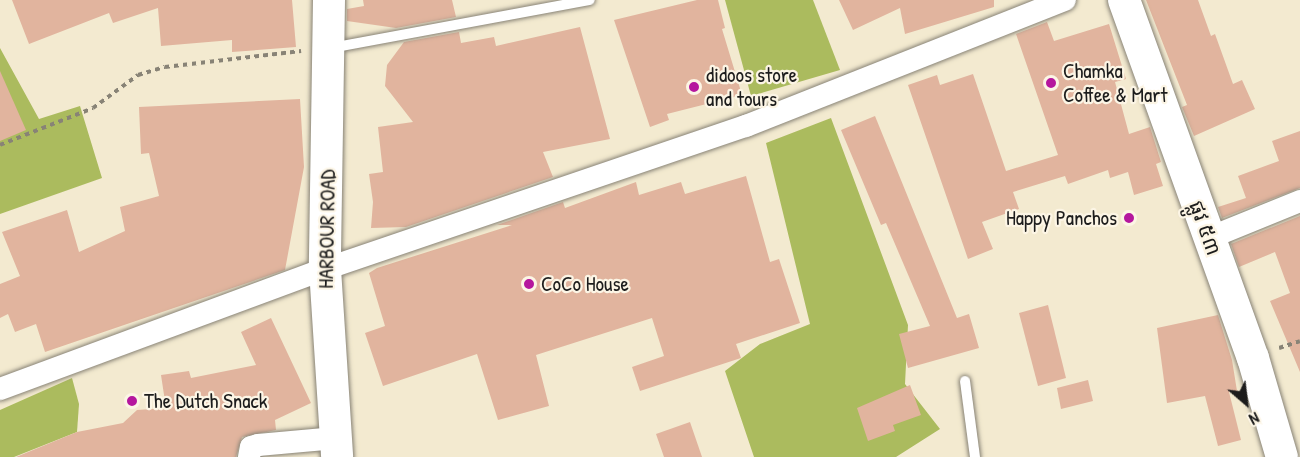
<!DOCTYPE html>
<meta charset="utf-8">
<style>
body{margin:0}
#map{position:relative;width:1300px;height:457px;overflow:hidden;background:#f3ead0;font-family:"Patrick Hand","Noto Sans Khmer",sans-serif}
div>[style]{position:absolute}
.green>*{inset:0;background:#abbb5e}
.building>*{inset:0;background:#e1b49e}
.path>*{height:4px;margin-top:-2px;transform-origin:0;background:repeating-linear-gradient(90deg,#888376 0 4.5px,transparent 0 9px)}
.roads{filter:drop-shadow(0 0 2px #888376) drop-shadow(0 0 2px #888376)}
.lane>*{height:10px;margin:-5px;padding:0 5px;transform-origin:5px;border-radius:5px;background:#fff}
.street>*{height:22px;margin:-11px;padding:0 11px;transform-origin:11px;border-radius:11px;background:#fff}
.secondary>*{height:32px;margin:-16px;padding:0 16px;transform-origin:16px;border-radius:16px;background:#fff}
.dots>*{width:16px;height:16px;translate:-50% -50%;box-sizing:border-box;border:3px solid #fcf5e5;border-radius:50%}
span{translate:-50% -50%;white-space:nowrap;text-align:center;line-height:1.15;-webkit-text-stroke:4.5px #fcf5e5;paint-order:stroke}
.poi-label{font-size:21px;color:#1c1c1c}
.left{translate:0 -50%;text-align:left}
.right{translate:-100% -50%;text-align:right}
.street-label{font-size:21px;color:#1c1c1c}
.north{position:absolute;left:1216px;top:373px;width:60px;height:60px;-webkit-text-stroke:4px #fcf5e5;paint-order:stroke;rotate:152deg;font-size:16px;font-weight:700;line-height:24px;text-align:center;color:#1c1c1c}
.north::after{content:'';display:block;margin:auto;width:21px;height:27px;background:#1c1c1c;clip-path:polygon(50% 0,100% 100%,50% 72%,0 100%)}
</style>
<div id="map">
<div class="green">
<i style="clip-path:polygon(725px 0,813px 0,840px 70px,751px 96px)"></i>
<i style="clip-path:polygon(0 48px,39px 119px,80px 106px,102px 178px,0 214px)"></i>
<i style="clip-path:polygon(831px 118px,908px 325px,905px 384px,940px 429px,896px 457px,754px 457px,725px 371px,760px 344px,810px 324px,766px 143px)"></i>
<i style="clip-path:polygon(72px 378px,79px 404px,77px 432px,14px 457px,0 457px,0 410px)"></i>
</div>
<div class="building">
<i style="clip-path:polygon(12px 0,292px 0,296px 47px,232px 52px,232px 40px,161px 46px,158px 8px,113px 23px,109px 13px,29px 44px)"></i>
<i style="clip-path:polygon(363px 0,452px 0,456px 17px,396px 28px,347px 21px,347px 9px,364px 6px)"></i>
<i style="clip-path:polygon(697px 0,718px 0,725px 28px,722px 29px,742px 95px,667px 114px,669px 120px,650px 127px,614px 20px)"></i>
<i style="clip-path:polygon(839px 0,994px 0,994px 7px,905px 34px,900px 8px,853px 30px)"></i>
<i style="clip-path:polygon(1146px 0,1198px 0,1211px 36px,1215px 34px,1233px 84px,1242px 80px,1255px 109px,1194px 136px,1182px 107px,1187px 105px)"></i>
<i style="clip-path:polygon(1047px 22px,1054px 41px,1109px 24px,1126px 79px,1115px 82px,1129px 134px,1150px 127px,1161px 162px,1156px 164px,1163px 186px,1134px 195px,1128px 172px,1110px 178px,1108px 170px,1068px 184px,1065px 176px,1013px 192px,1019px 209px,982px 222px,993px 249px,968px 259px,908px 85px,937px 75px,940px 85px,973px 74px,1006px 171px,1058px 155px,1016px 34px)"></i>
<i style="clip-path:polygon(580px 27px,610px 139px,543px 152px,553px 177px,406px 227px,371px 228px,373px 202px,369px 174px,383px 172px,378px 127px,413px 122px,385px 86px,387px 65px,404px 42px,459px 32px,461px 43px,494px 37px,496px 46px)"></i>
<i style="clip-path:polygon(0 71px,26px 130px,0 141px)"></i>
<i style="clip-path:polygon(300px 99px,304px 167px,285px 270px,45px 352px,36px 324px,15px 332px,8px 314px,0 318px,0 284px,20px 276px,2px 232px,67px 210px,79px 252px,125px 231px,120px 207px,159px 196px,149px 153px,141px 154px,139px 107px)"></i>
<i style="clip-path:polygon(875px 116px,957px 318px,969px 314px,979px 348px,908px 368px,899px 334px,930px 326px,886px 223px,881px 225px,841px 130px)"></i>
<i style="clip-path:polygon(1300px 131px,1300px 188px,1222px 218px,1218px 207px,1246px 198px,1238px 176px,1279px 161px,1272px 141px)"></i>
<i style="clip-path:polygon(746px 176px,770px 262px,779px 259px,800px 323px,736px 344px,741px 358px,640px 391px,632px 367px,664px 356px,652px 318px,536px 355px,549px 406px,498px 420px,477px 354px,383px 386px,365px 333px,385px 326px,369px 273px,377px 268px,512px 225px,497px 225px,563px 202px,565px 208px,636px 182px,639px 195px,681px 182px,685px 194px)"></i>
<i style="clip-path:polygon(1300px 216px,1300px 372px,1270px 301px,1290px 293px,1275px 252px,1239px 267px,1231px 244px)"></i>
<i style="clip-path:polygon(1048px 305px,1066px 378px,1038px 386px,1019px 313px)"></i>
<i style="clip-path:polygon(1218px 315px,1232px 360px,1237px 391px,1229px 392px,1241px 440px,1218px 446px,1205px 396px,1167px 403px,1157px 328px)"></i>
<i style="clip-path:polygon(271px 318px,311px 403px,275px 420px,276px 430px,242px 437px,236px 457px,16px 457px,77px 432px,123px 423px,137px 410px,166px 408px,161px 375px,189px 371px,191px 378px,256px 365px,241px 332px)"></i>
<i style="clip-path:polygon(1088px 380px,1093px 401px,1061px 409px,1057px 388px)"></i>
<i style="clip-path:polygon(910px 385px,921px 415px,893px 425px,895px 431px,868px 441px,857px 408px)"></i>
<i style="clip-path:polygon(690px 422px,702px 457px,664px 457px,656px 434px)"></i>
</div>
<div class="path">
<i style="left:0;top:145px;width:100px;rotate:-21.7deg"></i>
<i style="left:93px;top:108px;width:56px;rotate:-36.3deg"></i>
<i style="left:138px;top:75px;width:28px;rotate:-17deg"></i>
<i style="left:165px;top:67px;width:137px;rotate:-6.7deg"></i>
<i style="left:1279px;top:348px;width:22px;rotate:-18deg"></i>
</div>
<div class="roads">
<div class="lane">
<i style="left:331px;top:48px;width:263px;rotate:-10.5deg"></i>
<i style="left:965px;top:381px;width:77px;rotate:82.5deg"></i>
</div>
<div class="street">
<i style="left:1209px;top:238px;width:98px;rotate:-22.1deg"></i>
<i style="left:0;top:389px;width:346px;rotate:-20.3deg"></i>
<i style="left:325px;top:269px;width:445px;rotate:-18.8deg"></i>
<i style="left:746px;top:126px;width:343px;rotate:-21.6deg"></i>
<i style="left:249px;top:457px;width:10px;rotate:-79deg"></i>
<i style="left:251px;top:447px;width:7px;rotate:-16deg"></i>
<i style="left:258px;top:445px;width:78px;rotate:-5.1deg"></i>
</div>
<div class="secondary">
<i style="left:329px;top:0;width:269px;rotate:90.9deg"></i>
<i style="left:325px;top:269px;width:188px;rotate:86.3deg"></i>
<i style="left:1124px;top:0;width:381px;rotate:70.2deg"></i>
<i style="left:1253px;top:358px;width:103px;rotate:73.7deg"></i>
</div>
</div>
<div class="dots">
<i style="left:1051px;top:83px;background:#b5179e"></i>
<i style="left:694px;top:87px;background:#b5179e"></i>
<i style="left:1129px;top:218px;background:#b5179e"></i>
<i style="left:529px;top:284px;background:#b5179e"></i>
<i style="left:132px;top:401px;background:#b5179e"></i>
</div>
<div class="poi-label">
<span class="left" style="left:1063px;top:83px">Chamka<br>Coffee &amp; Mart</span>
<span class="left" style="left:706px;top:87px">didoos store<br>and tours</span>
<span class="right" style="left:1117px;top:218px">Happy Panchos</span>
<span class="left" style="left:541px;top:284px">CoCo House</span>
<span class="left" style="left:144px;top:401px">The Dutch Snack</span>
</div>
<div class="street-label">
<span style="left:1205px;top:228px;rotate:70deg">ផ្លូវ ៥៣</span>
<span style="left:327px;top:229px;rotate:-89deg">HARBOUR ROAD</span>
</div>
<div class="north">N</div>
</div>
